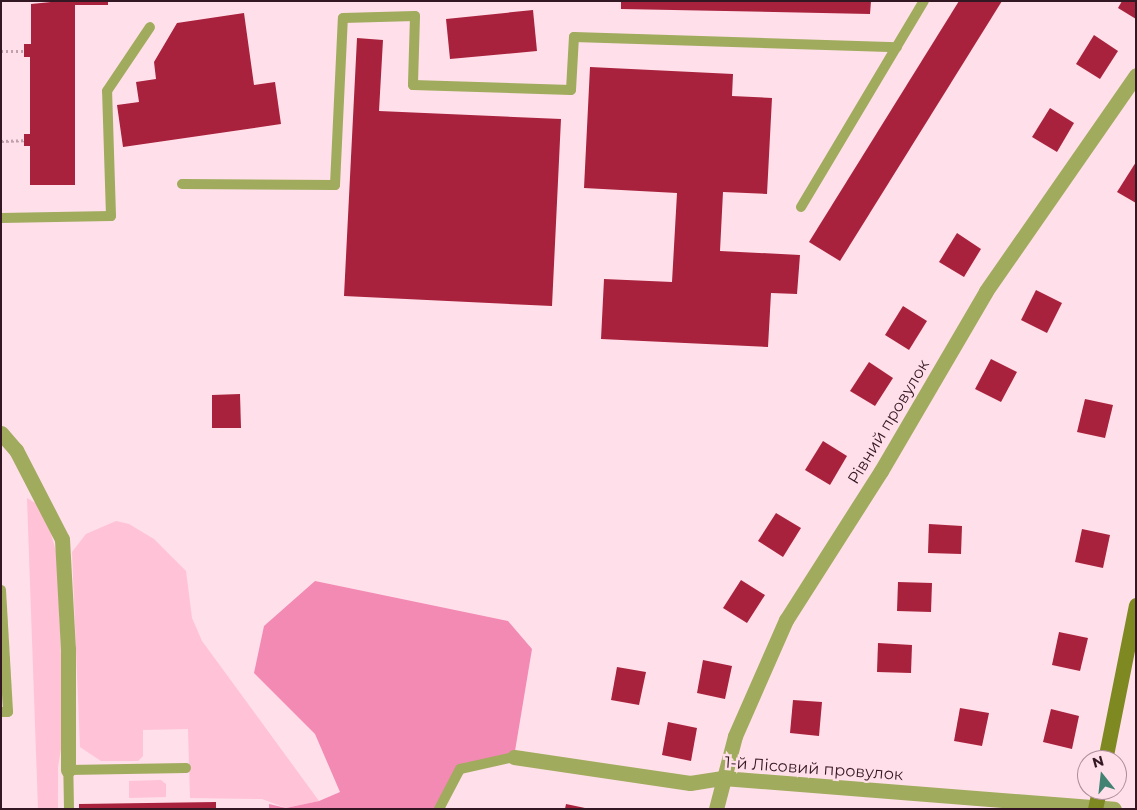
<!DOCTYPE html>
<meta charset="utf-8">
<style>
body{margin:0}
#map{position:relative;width:1137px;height:810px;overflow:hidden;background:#ffdfe9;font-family:Montserrat,sans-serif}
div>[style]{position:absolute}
.green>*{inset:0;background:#ffc2d7}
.forest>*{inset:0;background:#f38ab3}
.building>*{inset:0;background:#a9223d}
.path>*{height:3px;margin-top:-1.5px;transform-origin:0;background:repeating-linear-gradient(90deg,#c0a2ac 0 2.5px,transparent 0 5px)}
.lane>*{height:10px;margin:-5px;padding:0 5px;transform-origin:5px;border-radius:5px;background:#a0ab5d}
.street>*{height:15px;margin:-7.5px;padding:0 7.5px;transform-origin:7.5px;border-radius:7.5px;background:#a0ab5d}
.secondary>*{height:15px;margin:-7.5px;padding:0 7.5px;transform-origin:7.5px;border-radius:7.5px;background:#7e8921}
span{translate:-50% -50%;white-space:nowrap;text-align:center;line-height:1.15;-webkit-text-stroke:5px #ffdfe9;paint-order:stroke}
.street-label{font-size:16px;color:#331722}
.frame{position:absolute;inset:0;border:2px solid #331722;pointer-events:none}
.north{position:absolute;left:1077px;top:750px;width:50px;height:50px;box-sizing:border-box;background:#ffdfe9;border:1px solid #ad8f99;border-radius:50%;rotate:344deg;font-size:14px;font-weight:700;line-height:20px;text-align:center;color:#331722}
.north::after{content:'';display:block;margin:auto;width:18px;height:22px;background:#418273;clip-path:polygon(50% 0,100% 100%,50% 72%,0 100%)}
</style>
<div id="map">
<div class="green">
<i style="clip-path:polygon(27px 498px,37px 504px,48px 523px,57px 555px,64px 731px,58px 767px,58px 809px,38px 809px)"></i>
<i style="clip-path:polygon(116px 521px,129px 524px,154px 539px,186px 571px,192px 618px,202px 641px,319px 801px,286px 808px,262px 799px,190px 798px,188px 729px,143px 730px,143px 756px,138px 761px,101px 761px,80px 747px,72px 552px,86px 534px)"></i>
<i style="clip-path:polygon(161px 780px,166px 784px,166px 797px,129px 798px,129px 781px)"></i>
</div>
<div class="forest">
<i style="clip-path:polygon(315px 581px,508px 621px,532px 649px,514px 757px,460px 769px,439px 809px,269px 809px,269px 804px,286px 808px,319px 801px,340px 792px,315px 734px,254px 673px,264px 626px)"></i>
</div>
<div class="building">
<i style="clip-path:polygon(61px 1px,108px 1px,108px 5px,75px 5px,75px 185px,30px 185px,30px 146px,24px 146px,24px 134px,30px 134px,30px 57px,24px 57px,24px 44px,31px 44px,31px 4px)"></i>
<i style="clip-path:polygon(621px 1px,871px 1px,870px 14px,621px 9px)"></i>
<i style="clip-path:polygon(959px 1px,1002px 1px,840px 261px,809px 242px)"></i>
<i style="clip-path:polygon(1122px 1px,1136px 1px,1136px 19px,1118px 8px)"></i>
<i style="clip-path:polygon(533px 10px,537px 51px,450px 59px,446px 19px)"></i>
<i style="clip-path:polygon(244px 13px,254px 85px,275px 82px,281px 124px,123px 147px,117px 105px,139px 102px,136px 82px,156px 79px,154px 62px,177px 23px)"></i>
<i style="clip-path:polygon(1094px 35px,1118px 51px,1100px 79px,1076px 64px)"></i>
<i style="clip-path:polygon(357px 38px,383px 40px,379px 111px,561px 119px,552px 306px,344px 296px)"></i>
<i style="clip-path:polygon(590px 67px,733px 74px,732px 96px,772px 98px,767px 194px,723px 192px,720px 251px,800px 255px,797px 294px,771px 293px,768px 347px,601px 339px,604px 279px,672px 282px,677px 193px,584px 188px)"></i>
<i style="clip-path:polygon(1050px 108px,1074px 123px,1057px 152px,1032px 137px)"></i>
<i style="clip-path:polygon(1136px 162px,1136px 203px,1117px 192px)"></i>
<i style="clip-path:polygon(957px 233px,981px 249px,964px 277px,939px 262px)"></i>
<i style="clip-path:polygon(1036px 290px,1062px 303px,1047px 333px,1021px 320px)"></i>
<i style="clip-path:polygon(903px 306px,927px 321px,909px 350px,885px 335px)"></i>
<i style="clip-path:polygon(991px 359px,1017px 372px,1001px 402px,975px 389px)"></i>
<i style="clip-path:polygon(869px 362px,893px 378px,875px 406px,850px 391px)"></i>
<i style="clip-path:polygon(240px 394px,241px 428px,212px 428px,212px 395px)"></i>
<i style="clip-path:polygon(1085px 399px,1113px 405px,1105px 438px,1077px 432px)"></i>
<i style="clip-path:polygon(823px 441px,847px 456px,830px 485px,805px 470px)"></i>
<i style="clip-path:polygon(776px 513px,801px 528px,783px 557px,758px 541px)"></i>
<i style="clip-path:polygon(929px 524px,962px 526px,961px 554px,928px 553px)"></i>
<i style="clip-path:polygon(1082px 529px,1110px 535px,1103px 568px,1075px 562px)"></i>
<i style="clip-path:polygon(741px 580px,765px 595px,747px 623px,723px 608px)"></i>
<i style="clip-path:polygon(898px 582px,932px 583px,931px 612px,897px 611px)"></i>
<i style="clip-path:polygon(1059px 632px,1088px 638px,1080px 671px,1052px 665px)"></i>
<i style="clip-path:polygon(878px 643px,912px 645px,911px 673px,877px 672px)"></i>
<i style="clip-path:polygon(703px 660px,732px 666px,725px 699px,697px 693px)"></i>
<i style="clip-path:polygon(617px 667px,646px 672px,639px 705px,611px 700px)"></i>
<i style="clip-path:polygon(793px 700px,822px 702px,819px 736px,790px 733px)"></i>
<i style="clip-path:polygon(960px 708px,989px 713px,982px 746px,954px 741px)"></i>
<i style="clip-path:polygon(1051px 709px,1079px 716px,1072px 749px,1043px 742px)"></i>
<i style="clip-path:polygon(668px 722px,697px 728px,691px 761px,662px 755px)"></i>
<i style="clip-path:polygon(216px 802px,216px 809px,79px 809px,79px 804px)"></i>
<i style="clip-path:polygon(566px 804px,585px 808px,585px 809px,565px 809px)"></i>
</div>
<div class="path">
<i style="left:1px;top:51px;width:23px"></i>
<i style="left:1px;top:141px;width:23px;rotate:-2deg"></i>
</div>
<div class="lane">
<i style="left:182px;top:184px;width:153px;rotate:0.4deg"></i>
<i style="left:335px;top:185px;width:167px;rotate:-87.3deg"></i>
<i style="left:343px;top:18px;width:72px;rotate:-1.6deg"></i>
<i style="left:415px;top:16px;width:69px;rotate:91.7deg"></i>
<i style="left:413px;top:85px;width:158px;rotate:1.8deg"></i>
<i style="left:571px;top:90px;width:53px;rotate:-86.8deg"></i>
<i style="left:574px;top:37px;width:323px;rotate:1.8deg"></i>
<i style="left:801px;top:207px;width:240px;rotate:-59.2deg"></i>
<i style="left:1px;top:218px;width:110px;rotate:-1deg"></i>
<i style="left:111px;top:216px;width:125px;rotate:-91.8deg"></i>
<i style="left:107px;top:91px;width:77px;rotate:-56.1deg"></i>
<i style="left:1px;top:590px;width:122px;rotate:86.7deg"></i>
<i style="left:8px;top:712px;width:7px;rotate:180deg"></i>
<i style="left:69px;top:809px;width:39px;rotate:-91deg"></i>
<i style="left:68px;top:770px;width:118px;rotate:-1deg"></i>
<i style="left:439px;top:809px;width:45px;rotate:-62.3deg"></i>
<i style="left:460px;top:769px;width:55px;rotate:-12.5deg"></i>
</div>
<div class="street">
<i style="left:1px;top:433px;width:23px;rotate:49deg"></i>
<i style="left:16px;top:450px;width:100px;rotate:62.7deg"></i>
<i style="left:62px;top:539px;width:110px;rotate:86.9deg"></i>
<i style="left:68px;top:649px;width:121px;rotate:90deg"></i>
<i style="left:514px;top:757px;width:178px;rotate:8.4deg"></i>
<i style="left:690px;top:783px;width:33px;rotate:-9deg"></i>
<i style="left:723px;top:778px;width:392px;rotate:4.5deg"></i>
<i style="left:716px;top:809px;width:75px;rotate:-75.4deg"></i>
<i style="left:735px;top:736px;width:127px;rotate:-66.3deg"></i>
<i style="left:786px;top:620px;width:177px;rotate:-57.5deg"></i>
<i style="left:881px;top:471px;width:208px;rotate:-59.7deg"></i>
<i style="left:986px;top:291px;width:263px;rotate:-55.2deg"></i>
</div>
<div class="secondary">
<i style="left:1105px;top:760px;width:158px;rotate:-78.7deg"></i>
<i style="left:1095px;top:809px;width:19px;rotate:-78deg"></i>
</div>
<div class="street-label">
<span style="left:889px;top:422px;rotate:-59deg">Рівний провулок</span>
<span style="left:814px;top:769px;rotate:4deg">1-й Лісовий провулок</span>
</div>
<div class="frame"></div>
<div class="north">N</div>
</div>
